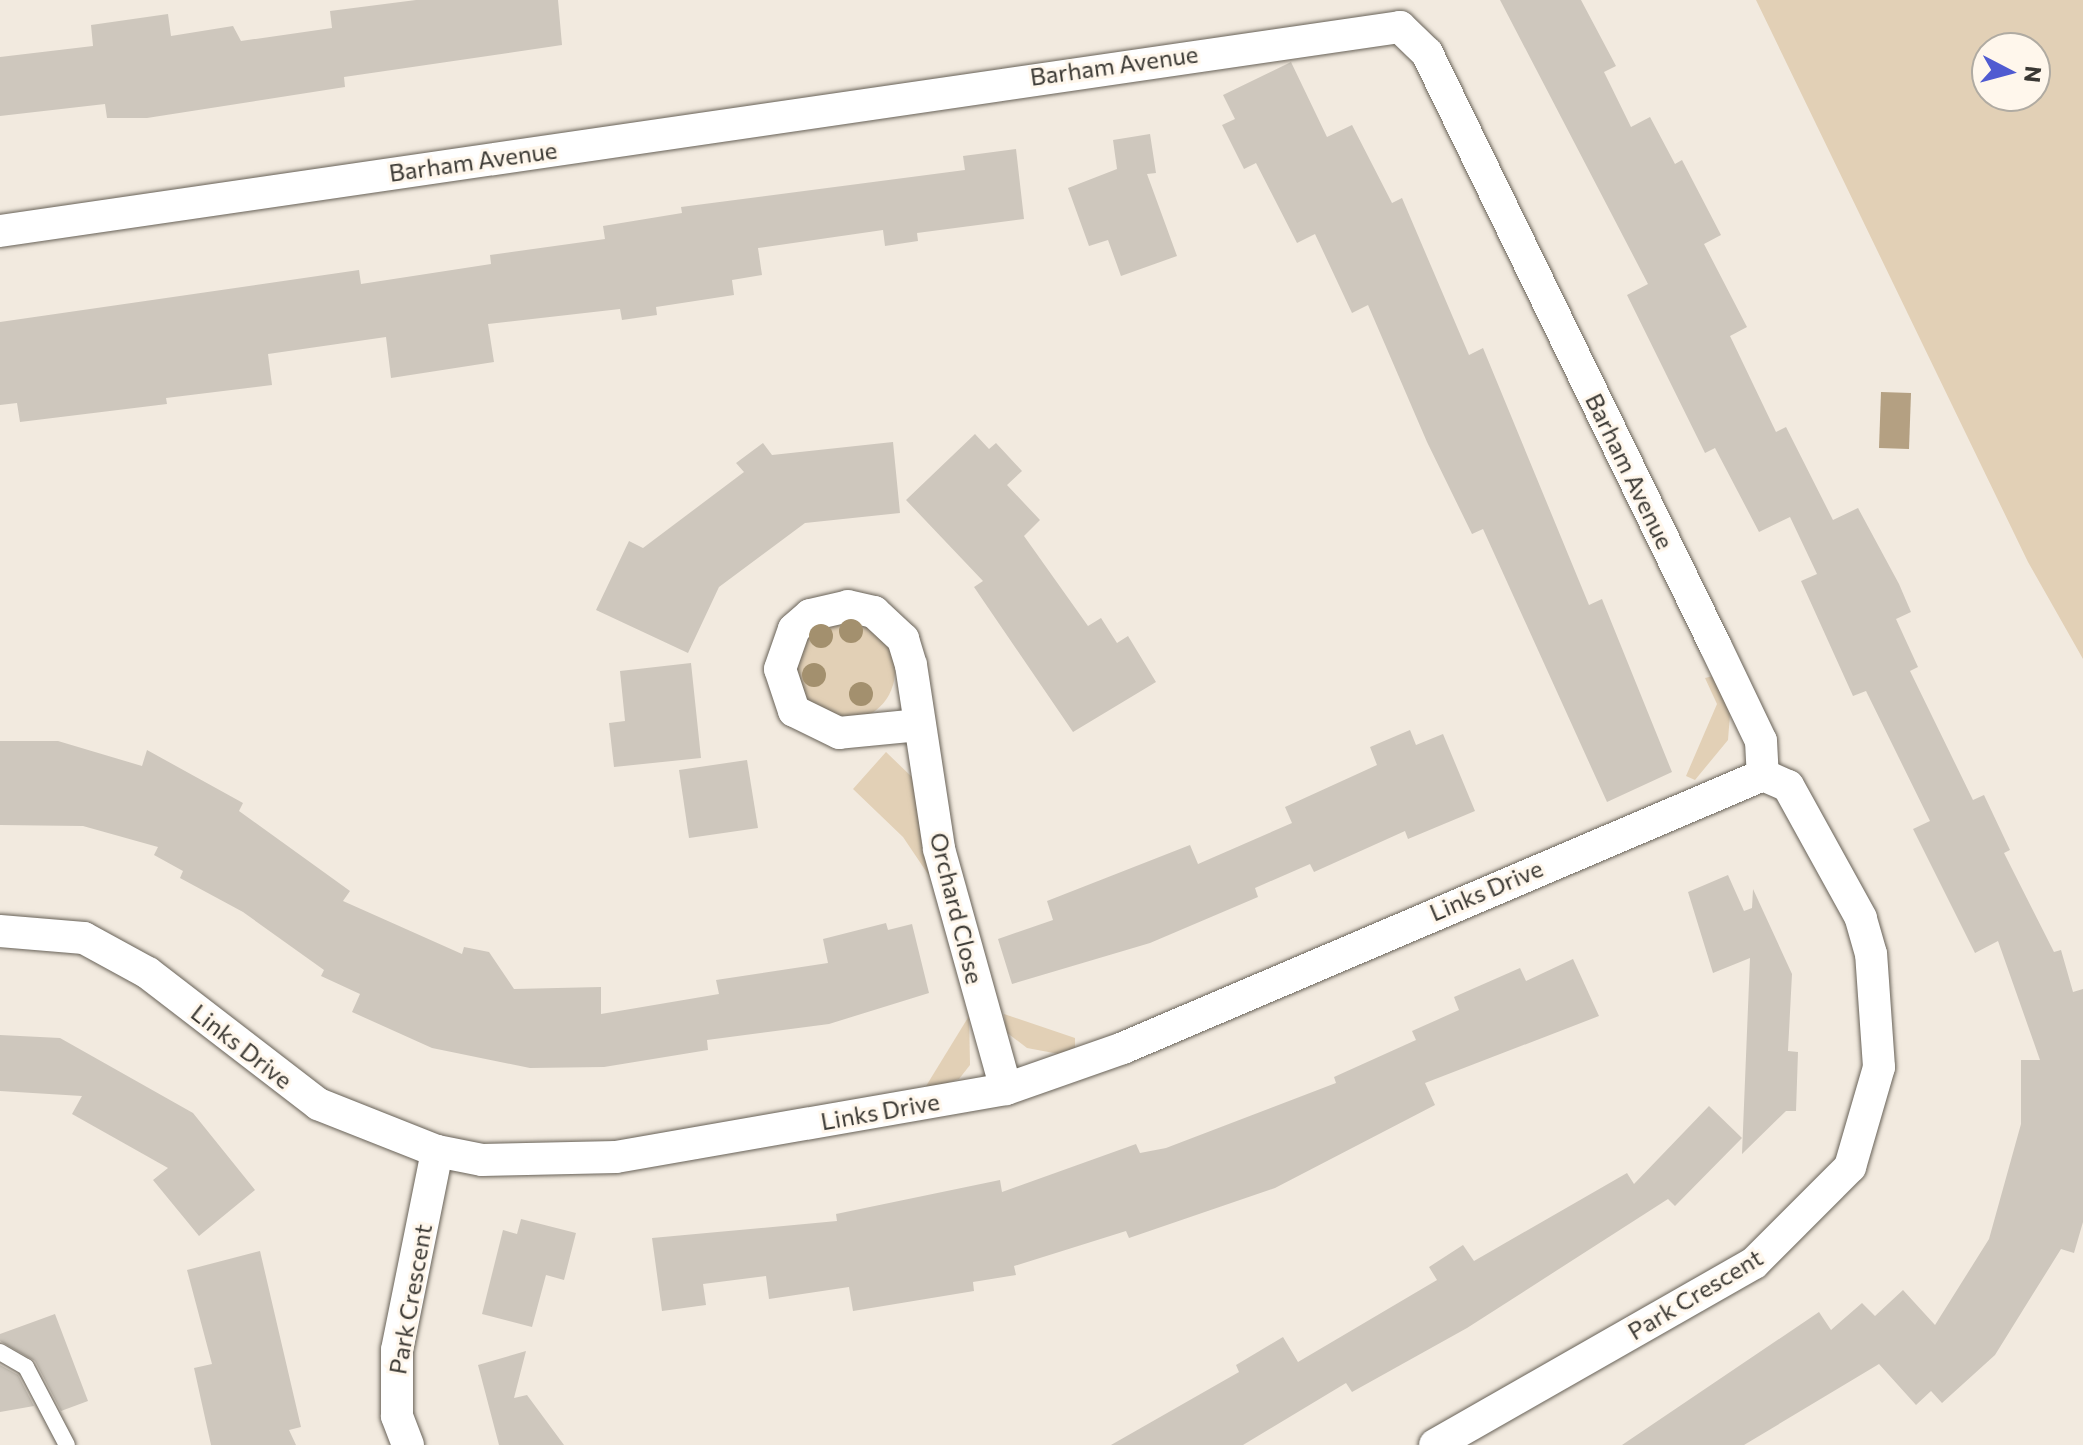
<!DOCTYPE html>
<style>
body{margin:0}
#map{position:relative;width:2083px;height:1445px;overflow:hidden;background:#f2eadf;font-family:Commissioner,sans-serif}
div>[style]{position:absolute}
.green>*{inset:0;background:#e2d0b6}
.round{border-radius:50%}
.water>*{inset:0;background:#b4a082}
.building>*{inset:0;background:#cec7bd}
.roads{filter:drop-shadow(0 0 2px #686258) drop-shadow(0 0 2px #686258)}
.service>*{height:16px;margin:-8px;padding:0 8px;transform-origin:8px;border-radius:8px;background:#fff}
.minor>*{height:32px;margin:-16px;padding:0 16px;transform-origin:16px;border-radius:16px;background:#fff}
.trees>*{width:24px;height:24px;margin:-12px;border-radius:50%;background:#a3906e}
span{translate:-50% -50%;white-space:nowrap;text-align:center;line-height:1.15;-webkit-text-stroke:6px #fff7ec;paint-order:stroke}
.street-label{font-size:24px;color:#3a3833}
.north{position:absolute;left:1971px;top:32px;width:80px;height:80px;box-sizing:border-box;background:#fff7ec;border:2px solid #b0aba2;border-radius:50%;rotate:96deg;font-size:22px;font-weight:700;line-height:32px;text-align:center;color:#3a3833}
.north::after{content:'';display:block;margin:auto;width:28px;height:36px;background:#505bd1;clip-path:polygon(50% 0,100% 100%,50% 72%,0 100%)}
</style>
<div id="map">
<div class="green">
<i style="clip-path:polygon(evenodd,1756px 0,2083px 0,2083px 659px,2028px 562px,1756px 0,1987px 48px,2035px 48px,2035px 96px,1987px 96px,1987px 48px)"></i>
<i class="round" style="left:795px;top:621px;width:100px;height:100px"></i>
<i style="clip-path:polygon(1713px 676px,1730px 714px,1728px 740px,1695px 780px,1686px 776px,1717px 704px,1705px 678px)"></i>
<i style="clip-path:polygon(886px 752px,914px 779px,936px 886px,903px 837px,853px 789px)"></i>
<i style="clip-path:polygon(1004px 1014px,1075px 1038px,1075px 1048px,1059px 1054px,1027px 1048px,1006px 1032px)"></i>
<i style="clip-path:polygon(969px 1016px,970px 1065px,959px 1079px,923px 1091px)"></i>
</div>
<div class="water">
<i style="clip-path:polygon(1881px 392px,1911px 393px,1909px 449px,1879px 448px)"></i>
</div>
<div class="building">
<i style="clip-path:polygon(416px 0,558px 0,562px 45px,344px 77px,345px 87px,147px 118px,107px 118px,105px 104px,0 116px,0 57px,93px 46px,91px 25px,168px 14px,171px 36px,233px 26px,241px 41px,332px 28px,330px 11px)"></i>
<i style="clip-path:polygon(1500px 0,1581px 0,1616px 66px,1604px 72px,1631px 127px,1650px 117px,1675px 164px,1682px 160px,1721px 235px,1704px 244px,1747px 327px,1730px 336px,1776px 432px,1786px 427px,1833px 520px,1858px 508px,1899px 584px,1911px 612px,1896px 619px,1918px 667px,1910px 671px,1973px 800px,1984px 795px,2010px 850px,2004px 853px,2054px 952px,2061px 950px,2073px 992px,2083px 989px,2083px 1222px,2074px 1253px,2061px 1249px,1995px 1355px,1942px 1403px,1931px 1391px,1916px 1405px,1879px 1364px,1744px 1445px,1622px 1445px,1819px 1312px,1831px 1330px,1862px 1303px,1875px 1316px,1903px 1290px,1935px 1325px,1989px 1239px,2021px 1124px,2021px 1060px,2040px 1060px,1998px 941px,1975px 953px,1913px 829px,1930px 821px,1866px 691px,1853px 696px,1801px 581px,1817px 574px,1790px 517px,1759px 532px,1715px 448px,1705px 453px,1627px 295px,1648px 284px)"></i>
<i style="clip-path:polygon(1291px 62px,1327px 137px,1352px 125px,1392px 203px,1402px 198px,1469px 355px,1483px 348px,1589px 605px,1602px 599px,1672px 772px,1607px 802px,1483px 529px,1472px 534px,1427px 442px,1368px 305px,1352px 313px,1315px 234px,1297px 243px,1256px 163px,1244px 169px,1222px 125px,1235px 119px,1223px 95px)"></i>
<i style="clip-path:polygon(1150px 134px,1156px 173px,1147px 174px,1177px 256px,1121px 276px,1108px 240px,1089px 246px,1068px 188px,1117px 169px,1113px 140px)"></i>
<i style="clip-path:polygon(1016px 149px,1024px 219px,917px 233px,918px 241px,885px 246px,883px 230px,758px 248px,762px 275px,732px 280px,734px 295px,656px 307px,657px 315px,622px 320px,620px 309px,488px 324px,494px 362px,391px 378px,386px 337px,268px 354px,272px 385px,166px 398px,167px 404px,20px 422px,17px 403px,0 405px,0 322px,359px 270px,361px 284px,491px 264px,490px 255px,605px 239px,603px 226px,682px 213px,681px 207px,965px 170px,963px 156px)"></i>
<i style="clip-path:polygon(975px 434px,989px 449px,996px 443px,1022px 471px,1007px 485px,1040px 520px,1024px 536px,1088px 626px,1101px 618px,1117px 643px,1128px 636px,1156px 682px,1073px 732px,974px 587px,983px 581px,906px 500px)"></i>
<i style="clip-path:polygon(893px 442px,900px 513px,805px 523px,719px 587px,688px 653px,596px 610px,629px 541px,643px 548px,744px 472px,736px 463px,763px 443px,772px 455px)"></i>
<i style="clip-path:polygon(691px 663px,701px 758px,614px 767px,609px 723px,625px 721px,620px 671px)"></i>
<i style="clip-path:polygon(1410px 730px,1416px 745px,1443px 734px,1475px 811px,1408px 839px,1405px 831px,1314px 872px,1310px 864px,1255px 888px,1258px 897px,1150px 943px,1012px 984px,998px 939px,1053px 920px,1047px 901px,1190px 845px,1198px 864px,1292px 823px,1285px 807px,1377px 765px,1370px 747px)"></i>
<i style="clip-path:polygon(0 741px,58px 741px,142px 766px,147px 750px,243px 803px,239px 811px,350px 891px,343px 901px,462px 954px,464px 947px,489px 952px,514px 989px,601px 987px,601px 1014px,719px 994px,716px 980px,828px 963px,823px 939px,886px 923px,888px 930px,912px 924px,929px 993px,829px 1024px,707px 1040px,708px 1050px,604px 1067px,530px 1068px,432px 1048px,352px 1012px,360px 994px,321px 976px,324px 970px,243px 912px,180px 878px,183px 871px,154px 855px,158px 847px,83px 826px,0 825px)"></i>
<i style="clip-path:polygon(747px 760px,758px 828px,689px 838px,679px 770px)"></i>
<i style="clip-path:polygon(1728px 875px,1744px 911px,1752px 908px,1753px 889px,1792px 974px,1788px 1051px,1798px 1052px,1796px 1111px,1786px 1111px,1742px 1154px,1750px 958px,1713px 973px,1688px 892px)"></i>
<i style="clip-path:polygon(1573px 959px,1599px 1016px,1425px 1083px,1435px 1105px,1275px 1188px,1129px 1238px,1126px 1231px,1014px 1266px,1016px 1275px,973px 1282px,974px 1291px,853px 1311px,849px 1287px,769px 1299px,766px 1276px,703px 1284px,706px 1305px,662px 1311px,652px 1238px,837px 1221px,836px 1214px,1000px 1180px,1002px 1192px,1136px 1144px,1140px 1153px,1166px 1148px,1336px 1083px,1334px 1077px,1416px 1040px,1412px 1031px,1459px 1010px,1454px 997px,1520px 968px,1526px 981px)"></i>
<i style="clip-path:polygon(0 1035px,60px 1038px,193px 1113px,255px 1190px,199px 1236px,153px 1180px,168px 1168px,72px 1114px,82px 1096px,0 1091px)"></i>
<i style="clip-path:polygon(1709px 1106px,1742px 1138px,1675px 1206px,1668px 1199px,1467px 1328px,1352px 1392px,1346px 1383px,1243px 1445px,1111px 1445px,1239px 1372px,1236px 1365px,1283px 1337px,1298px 1362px,1437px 1280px,1429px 1267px,1463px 1245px,1474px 1261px,1627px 1173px,1634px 1184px)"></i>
<i style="clip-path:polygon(521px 1219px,576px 1233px,564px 1280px,546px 1275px,532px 1327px,482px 1314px,503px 1230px,517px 1234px)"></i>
<i style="clip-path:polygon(260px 1251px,301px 1427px,289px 1430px,296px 1445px,211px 1445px,194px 1368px,212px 1364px,187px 1270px)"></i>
<i style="clip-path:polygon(55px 1314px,88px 1401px,61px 1411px,35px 1361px,0 1341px,0 1334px)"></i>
<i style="clip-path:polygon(526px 1351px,514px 1398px,527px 1395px,564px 1445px,499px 1445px,478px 1365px)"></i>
<i style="clip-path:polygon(0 1365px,18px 1375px,34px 1406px,0 1412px)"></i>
</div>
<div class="roads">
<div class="service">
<i style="left:0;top:1352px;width:30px;rotate:30deg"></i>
<i style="left:26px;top:1367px;width:88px;rotate:62.3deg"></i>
</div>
<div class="minor">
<i style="left:0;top:231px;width:1415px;rotate:-8.29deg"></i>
<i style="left:1400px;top:27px;width:37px;rotate:44deg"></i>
<i style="left:1427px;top:53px;width:658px;rotate:64.06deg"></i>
<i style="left:1715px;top:645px;width:106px;rotate:64.4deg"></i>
<i style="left:1761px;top:741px;width:34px;rotate:87deg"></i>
<i style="left:919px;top:725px;width:80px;rotate:174.3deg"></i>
<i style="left:839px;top:733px;width:50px;rotate:-153.9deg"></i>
<i style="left:794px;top:711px;width:44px;rotate:-108.4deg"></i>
<i style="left:780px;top:669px;width:42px;rotate:-70.7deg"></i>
<i style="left:794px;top:629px;width:21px;rotate:-41deg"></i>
<i style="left:810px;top:615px;width:39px;rotate:-13deg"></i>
<i style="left:848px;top:606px;width:27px;rotate:13deg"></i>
<i style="left:874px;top:612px;width:40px;rotate:43deg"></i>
<i style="left:903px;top:639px;width:27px;rotate:73deg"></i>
<i style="left:911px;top:665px;width:186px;rotate:81.3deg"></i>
<i style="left:939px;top:849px;width:249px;rotate:74.4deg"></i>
<i style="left:0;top:931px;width:84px;rotate:4.8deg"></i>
<i style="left:84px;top:938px;width:73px;rotate:28.7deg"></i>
<i style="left:148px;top:973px;width:215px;rotate:37.6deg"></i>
<i style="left:318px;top:1104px;width:128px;rotate:21.6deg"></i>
<i style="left:437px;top:1151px;width:46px;rotate:11.3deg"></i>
<i style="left:482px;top:1160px;width:134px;rotate:-1.3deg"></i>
<i style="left:616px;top:1157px;width:396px;rotate:-9.9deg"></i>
<i style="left:1006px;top:1089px;width:124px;rotate:-19.3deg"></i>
<i style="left:1123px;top:1048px;width:696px;rotate:-23.1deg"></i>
<i style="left:408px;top:1445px;width:31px;rotate:-111deg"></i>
<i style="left:397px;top:1416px;width:66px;rotate:-90deg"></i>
<i style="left:397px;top:1350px;width:203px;rotate:-78.6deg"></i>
<i style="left:1435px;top:1445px;width:367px;rotate:-29.7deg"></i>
<i style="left:1754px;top:1263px;width:136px;rotate:-45deg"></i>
<i style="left:1850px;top:1167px;width:104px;rotate:-73.8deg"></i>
<i style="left:1879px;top:1067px;width:113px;rotate:-94deg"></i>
<i style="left:1871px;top:954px;width:37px;rotate:-106deg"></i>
<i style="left:1861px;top:918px;width:151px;rotate:-118.9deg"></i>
<i style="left:1788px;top:786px;width:27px;rotate:-156deg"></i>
</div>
</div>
<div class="trees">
<i style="left:851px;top:631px"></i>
<i style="left:821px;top:636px"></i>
<i style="left:814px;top:675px"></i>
<i style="left:861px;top:694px"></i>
</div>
<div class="street-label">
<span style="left:1114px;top:65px;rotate:-8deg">Barham Avenue</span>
<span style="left:473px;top:161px;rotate:-8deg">Barham Avenue</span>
<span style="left:1630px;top:471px;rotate:64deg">Barham Avenue</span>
<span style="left:1486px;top:890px;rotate:-23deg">Links Drive</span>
<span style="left:957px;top:908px;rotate:76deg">Orchard Close</span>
<span style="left:242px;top:1046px;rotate:38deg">Links Drive</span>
<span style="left:880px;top:1111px;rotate:-10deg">Links Drive</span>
<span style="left:1695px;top:1294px;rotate:-31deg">Park Crescent</span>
<span style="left:410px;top:1299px;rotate:-80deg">Park Crescent</span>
</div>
<div class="north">N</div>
</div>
